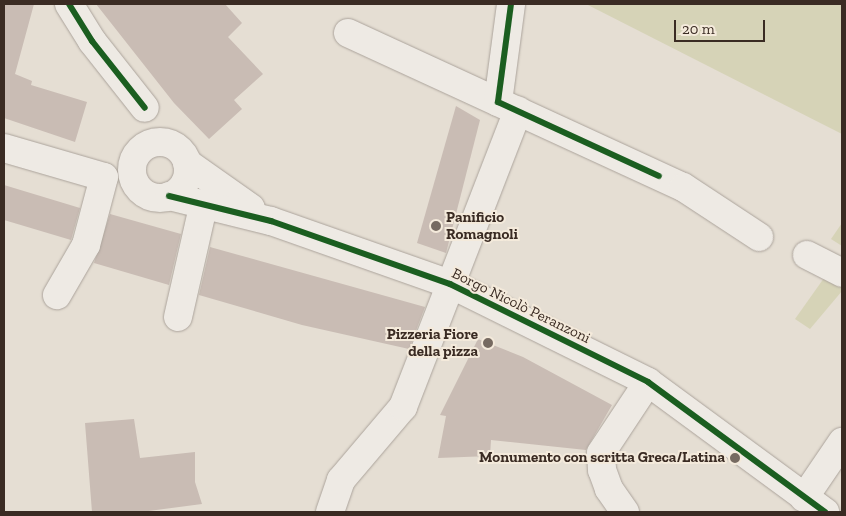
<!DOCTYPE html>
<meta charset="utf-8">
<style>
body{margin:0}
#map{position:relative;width:846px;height:516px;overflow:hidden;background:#e5ded3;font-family:"Zilla Slab",serif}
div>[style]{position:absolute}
.green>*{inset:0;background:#d6d3b7}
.building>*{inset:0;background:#c9bcb4}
.roads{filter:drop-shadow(0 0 1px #aba39b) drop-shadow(0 0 1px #aba39b)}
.minor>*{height:28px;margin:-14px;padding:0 14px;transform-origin:14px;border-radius:14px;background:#eeeae4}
.minor>.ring{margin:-14px;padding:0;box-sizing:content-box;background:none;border:28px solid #eeeae4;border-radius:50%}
.cycleway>*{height:6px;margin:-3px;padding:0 3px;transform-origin:3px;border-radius:3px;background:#1b5e20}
.dots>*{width:14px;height:14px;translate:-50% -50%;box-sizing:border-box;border:2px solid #f4eadb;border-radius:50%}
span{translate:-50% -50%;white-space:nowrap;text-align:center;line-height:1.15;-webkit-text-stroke:4px #f4eadb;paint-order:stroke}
.poi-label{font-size:15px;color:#3a2b23;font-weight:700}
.left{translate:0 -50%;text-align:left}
.right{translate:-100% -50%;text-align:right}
.street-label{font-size:15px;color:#3a2b23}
.frame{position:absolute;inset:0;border:5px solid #3a2b23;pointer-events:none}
.scale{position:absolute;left:674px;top:20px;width:91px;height:22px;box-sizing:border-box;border:2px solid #3a2b23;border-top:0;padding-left:6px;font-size:15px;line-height:18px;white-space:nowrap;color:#3a2b23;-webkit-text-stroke:4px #f4eadb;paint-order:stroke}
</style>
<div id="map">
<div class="green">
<i style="clip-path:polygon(586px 4px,842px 4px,842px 134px)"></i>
<i style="clip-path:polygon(842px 223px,842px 246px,831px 239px)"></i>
<i style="clip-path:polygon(829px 271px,842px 278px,842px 291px,810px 329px,795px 319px)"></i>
</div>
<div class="building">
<i style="clip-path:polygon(4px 4px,34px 4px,15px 74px,32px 81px,31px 85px,87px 102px,75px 142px,4px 118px)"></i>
<i style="clip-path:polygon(96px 4px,225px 4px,242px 23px,228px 37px,263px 74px,234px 100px,242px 109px,209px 139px,174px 103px)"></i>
<i style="clip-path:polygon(456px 106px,480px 120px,446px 253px,417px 243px)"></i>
<i style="clip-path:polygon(4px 185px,80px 208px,71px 240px,4px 220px)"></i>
<i style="clip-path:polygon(110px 214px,181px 234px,169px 285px,94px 263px)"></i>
<i style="clip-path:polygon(210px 247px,425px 307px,409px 349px,302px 325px,199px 295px)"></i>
<i style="clip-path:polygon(478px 339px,523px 357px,612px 405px,586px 450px,491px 440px,490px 456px,438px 458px,446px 416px,440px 415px)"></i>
<i style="clip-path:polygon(134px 419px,140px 458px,195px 452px,195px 482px,202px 504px,141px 512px,92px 512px,85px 423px)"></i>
</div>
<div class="roads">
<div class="minor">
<i style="left:69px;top:4px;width:44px;rotate:58.1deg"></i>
<i style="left:92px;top:41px;width:85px;rotate:51.7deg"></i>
<i style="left:348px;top:33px;width:369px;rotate:24.7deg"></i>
<i style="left:683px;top:187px;width:91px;rotate:33.3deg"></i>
<i style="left:498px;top:102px;width:99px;rotate:-82.4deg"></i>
<i class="ring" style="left:132px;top:142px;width:28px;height:28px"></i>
<i style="left:4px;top:148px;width:104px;rotate:16.2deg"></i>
<i style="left:104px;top:177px;width:70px;rotate:104.8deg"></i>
<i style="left:86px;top:245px;width:58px;rotate:120.1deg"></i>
<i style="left:187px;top:163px;width:78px;rotate:35.1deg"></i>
<i style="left:169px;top:196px;width:105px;rotate:13.8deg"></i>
<i style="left:271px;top:221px;width:190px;rotate:19.4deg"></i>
<i style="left:450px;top:284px;width:221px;rotate:26.3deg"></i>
<i style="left:648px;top:382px;width:220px;rotate:36.3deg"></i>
<i style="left:807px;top:255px;width:39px;rotate:27deg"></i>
<i style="left:178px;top:317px;width:117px;rotate:-77.2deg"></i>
<i style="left:804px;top:498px;width:68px;rotate:-55.8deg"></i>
<i style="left:330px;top:512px;width:34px;rotate:-71deg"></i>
<i style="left:341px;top:480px;width:96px;rotate:-49.7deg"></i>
<i style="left:403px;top:407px;width:318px;rotate:-68.8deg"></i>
<i style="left:625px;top:512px;width:28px;rotate:-125deg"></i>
<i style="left:609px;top:489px;width:20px;rotate:-110deg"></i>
<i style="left:602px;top:470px;width:17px;rotate:-93deg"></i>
<i style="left:601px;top:453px;width:85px;rotate:-56.5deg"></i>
</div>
</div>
<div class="cycleway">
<i style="left:69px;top:4px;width:44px;rotate:58.1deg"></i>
<i style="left:92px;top:41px;width:85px;rotate:51.7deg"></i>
<i style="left:511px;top:4px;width:99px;rotate:97.6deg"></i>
<i style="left:498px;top:102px;width:177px;rotate:24.7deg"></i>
<i style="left:169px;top:196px;width:105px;rotate:13.8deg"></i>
<i style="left:271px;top:221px;width:190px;rotate:19.4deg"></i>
<i style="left:450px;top:284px;width:221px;rotate:26.3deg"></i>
<i style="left:648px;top:382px;width:220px;rotate:36.3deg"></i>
</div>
<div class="dots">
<i style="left:436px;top:226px;background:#766a61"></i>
<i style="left:488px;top:343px;background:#766a61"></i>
<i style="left:735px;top:458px;background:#766a61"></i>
</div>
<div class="poi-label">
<span class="left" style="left:446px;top:226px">Panificio<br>Romagnoli</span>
<span class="right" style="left:478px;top:343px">Pizzeria Fiore<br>della pizza</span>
<span class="right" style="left:725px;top:458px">Monumento con scritta Greca/Latina</span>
</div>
<div class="street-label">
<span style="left:521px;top:306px;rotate:26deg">Borgo Nicolò Peranzoni</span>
</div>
<div class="frame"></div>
<div class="scale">20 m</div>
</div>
